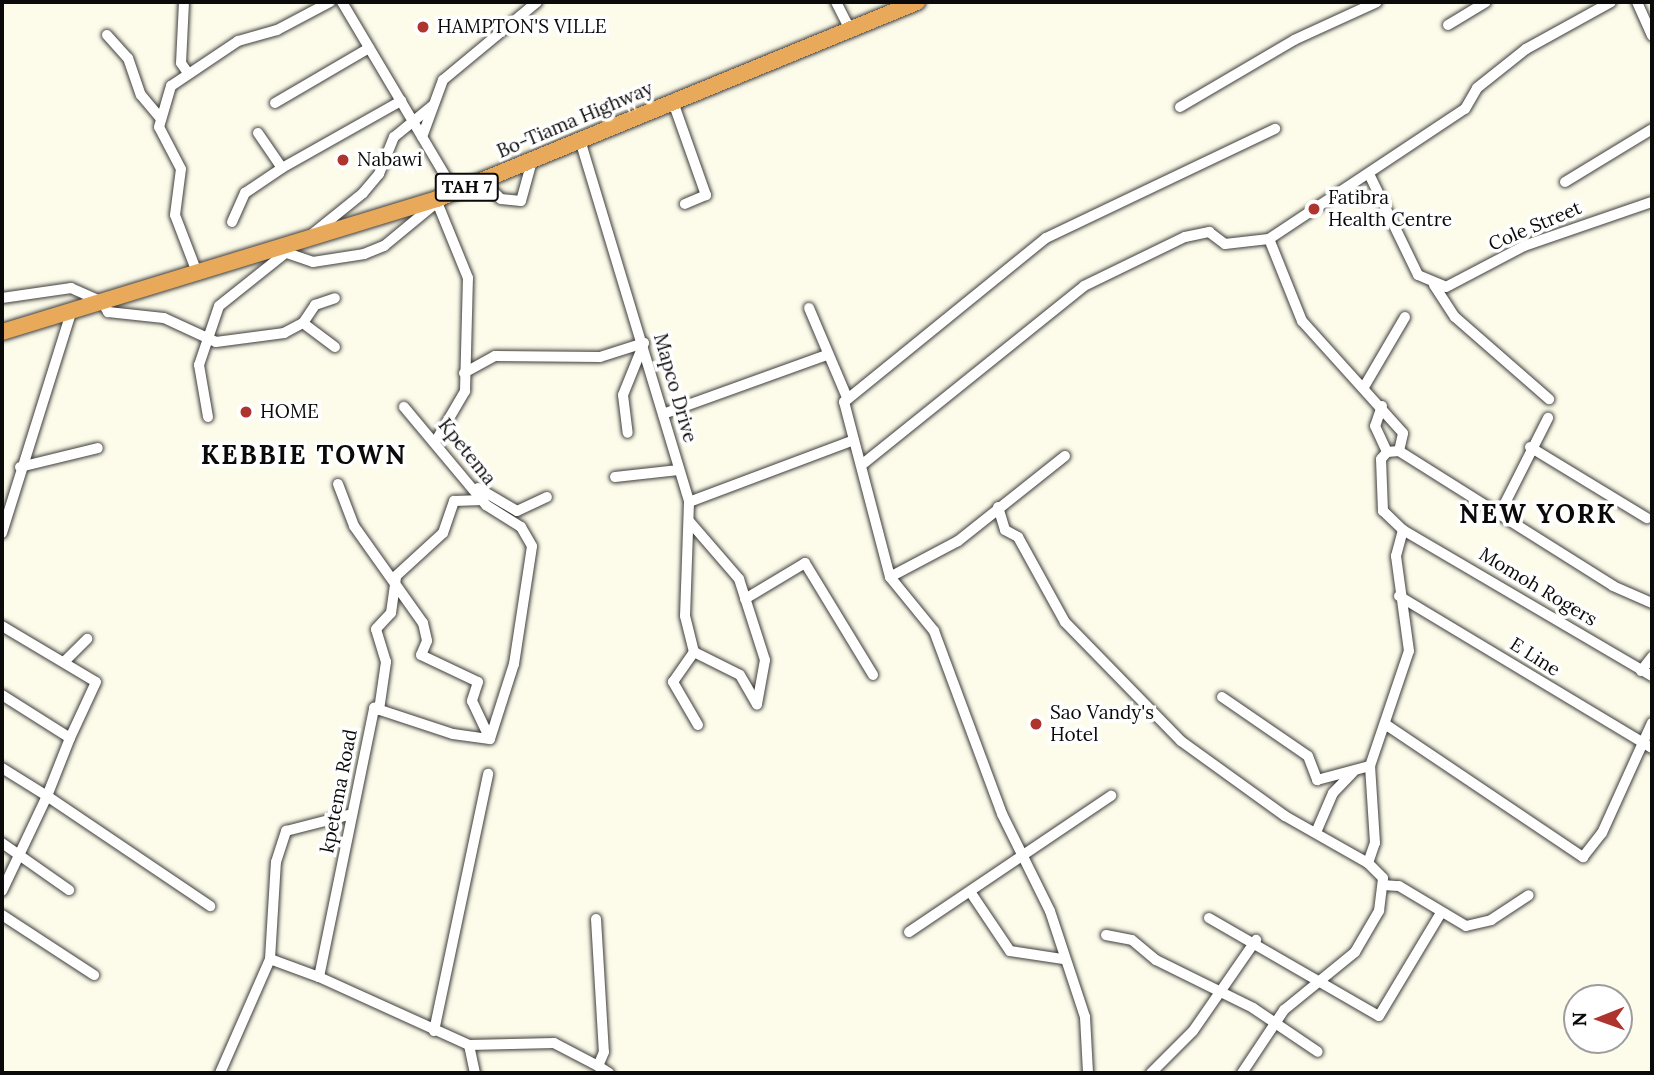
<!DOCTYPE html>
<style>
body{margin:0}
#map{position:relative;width:1654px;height:1075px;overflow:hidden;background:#fdfbe9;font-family:Lora,serif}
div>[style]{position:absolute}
.roads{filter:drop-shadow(0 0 2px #3d3d3d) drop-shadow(0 0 2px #3d3d3d)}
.minor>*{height:10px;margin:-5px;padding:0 5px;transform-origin:5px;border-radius:5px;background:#fff}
.highway>*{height:16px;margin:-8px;padding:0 8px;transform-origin:8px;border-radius:8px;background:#e9a95b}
.dots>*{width:19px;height:19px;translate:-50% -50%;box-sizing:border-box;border:4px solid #fff;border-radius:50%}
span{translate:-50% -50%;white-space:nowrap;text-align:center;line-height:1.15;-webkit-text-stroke:7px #fff;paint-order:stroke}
.shield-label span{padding:2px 5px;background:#fff;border:2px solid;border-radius:5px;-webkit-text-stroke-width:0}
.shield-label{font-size:18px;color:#0a0a0a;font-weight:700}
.poi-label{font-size:19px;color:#0a0a0a}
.left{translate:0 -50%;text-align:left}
.street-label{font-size:19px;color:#0a0a0a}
.district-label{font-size:26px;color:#0a0a0a;font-weight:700;letter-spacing:2px}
.frame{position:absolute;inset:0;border:4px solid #0a0a0a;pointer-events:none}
.north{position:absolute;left:1563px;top:984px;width:70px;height:70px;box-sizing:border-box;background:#fff;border:2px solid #9d9d9d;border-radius:50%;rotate:269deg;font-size:19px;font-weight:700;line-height:28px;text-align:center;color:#0a0a0a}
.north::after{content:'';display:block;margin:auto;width:24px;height:32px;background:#ae342e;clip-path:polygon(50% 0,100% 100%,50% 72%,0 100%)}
</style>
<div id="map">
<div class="roads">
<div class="minor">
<i style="left:184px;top:2px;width:61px;rotate:92.8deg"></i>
<i style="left:181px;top:63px;width:12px;rotate:55deg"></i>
<i style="left:342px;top:2px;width:221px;rotate:59.3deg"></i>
<i style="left:836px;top:2px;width:33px;rotate:63deg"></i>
<i style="left:1637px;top:2px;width:37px;rotate:66deg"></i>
<i style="left:1448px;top:25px;width:44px;rotate:-31.2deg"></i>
<i style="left:107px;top:35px;width:31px;rotate:48deg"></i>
<i style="left:128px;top:58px;width:39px;rotate:71deg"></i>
<i style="left:141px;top:95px;width:31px;rotate:50deg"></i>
<i style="left:673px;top:102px;width:99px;rotate:70.5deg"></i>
<i style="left:706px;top:195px;width:23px;rotate:157deg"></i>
<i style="left:275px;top:103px;width:109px;rotate:-30.3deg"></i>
<i style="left:1180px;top:107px;width:132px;rotate:-30.4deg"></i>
<i style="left:1294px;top:40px;width:91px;rotate:-24.6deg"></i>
<i style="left:258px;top:133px;width:42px;rotate:55.6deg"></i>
<i style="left:282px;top:168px;width:137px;rotate:-29.4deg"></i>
<i style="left:422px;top:137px;width:61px;rotate:-69.8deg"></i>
<i style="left:443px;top:80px;width:122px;rotate:-39.7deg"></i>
<i style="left:580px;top:140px;width:378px;rotate:73.2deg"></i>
<i style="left:689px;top:502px;width:114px;rotate:92deg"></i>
<i style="left:685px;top:616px;width:37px;rotate:76deg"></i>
<i style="left:1370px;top:176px;width:110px;rotate:64.1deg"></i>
<i style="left:1418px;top:275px;width:30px;rotate:23deg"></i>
<i style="left:1446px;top:287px;width:88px;rotate:-27.7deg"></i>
<i style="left:1524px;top:246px;width:135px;rotate:-19deg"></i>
<i style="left:483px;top:181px;width:25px;rotate:45deg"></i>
<i style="left:501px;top:199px;width:20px;rotate:6deg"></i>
<i style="left:521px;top:201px;width:41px;rotate:-74.6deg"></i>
<i style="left:1565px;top:182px;width:102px;rotate:-31.3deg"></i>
<i style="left:232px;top:222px;width:32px;rotate:-66deg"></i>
<i style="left:245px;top:193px;width:45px;rotate:-34deg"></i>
<i style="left:305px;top:240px;width:75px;rotate:-39deg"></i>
<i style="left:363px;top:193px;width:25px;rotate:-50deg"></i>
<i style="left:379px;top:174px;width:40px;rotate:-68deg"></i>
<i style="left:394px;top:137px;width:49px;rotate:-39.2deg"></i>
<i style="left:281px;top:251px;width:34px;rotate:19deg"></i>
<i style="left:313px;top:262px;width:52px;rotate:-8.9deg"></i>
<i style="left:364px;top:254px;width:22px;rotate:-22deg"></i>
<i style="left:384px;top:246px;width:67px;rotate:-39.6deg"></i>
<i style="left:198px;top:275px;width:64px;rotate:-111deg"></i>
<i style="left:175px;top:215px;width:46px;rotate:-82.6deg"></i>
<i style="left:181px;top:169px;width:47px;rotate:-117.6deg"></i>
<i style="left:159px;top:127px;width:43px;rotate:-73.7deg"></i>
<i style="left:171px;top:86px;width:81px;rotate:-33.9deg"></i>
<i style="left:238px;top:41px;width:41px;rotate:-15.8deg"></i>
<i style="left:277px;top:30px;width:60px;rotate:-27.8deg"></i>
<i style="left:1434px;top:285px;width:38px;rotate:57deg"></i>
<i style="left:1455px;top:317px;width:125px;rotate:41.1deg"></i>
<i style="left:2px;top:298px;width:70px;rotate:-8.2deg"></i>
<i style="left:71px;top:288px;width:34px;rotate:24deg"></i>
<i style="left:102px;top:302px;width:12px;rotate:59deg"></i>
<i style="left:108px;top:312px;width:56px;rotate:6.1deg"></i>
<i style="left:164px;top:318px;width:57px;rotate:24.8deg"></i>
<i style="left:216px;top:342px;width:69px;rotate:-7.5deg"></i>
<i style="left:284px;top:333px;width:21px;rotate:-28deg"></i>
<i style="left:303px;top:323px;width:40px;rotate:37deg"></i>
<i style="left:809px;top:308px;width:95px;rotate:67deg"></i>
<i style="left:303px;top:323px;width:22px;rotate:-56deg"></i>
<i style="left:315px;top:305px;width:21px;rotate:-19deg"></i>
<i style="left:464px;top:373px;width:35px;rotate:-29deg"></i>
<i style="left:495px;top:356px;width:105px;rotate:0.5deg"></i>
<i style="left:600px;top:357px;width:46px;rotate:-17.7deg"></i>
<i style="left:644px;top:343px;width:56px;rotate:112deg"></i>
<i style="left:623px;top:395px;width:38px;rotate:83deg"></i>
<i style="left:1364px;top:387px;width:81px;rotate:-59.6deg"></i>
<i style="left:1382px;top:406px;width:21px;rotate:109deg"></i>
<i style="left:1375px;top:426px;width:29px;rotate:65deg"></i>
<i style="left:663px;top:414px;width:171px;rotate:-19.8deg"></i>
<i style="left:208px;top:417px;width:53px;rotate:-99.8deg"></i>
<i style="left:199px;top:365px;width:62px;rotate:-71.3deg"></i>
<i style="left:219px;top:306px;width:82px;rotate:-38.6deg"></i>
<i style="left:437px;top:439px;width:56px;rotate:-59.7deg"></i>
<i style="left:465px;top:391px;width:113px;rotate:-88.5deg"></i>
<i style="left:468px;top:278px;width:82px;rotate:-112.2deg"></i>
<i style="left:1530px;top:447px;width:137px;rotate:31.3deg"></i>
<i style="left:1399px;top:451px;width:18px;rotate:-77deg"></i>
<i style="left:1403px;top:433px;width:151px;rotate:-132deg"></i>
<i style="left:1302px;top:321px;width:88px;rotate:-111.9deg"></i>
<i style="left:1269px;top:239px;width:235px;rotate:-33.6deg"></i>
<i style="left:1465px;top:109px;width:24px;rotate:-60deg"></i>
<i style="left:1477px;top:88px;width:63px;rotate:-38.5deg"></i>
<i style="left:1526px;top:49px;width:97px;rotate:-28.9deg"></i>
<i style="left:1065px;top:456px;width:137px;rotate:141.5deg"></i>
<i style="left:958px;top:541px;width:77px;rotate:152.1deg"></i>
<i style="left:890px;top:577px;width:181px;rotate:-104.7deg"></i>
<i style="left:844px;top:402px;width:260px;rotate:-39.1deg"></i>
<i style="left:1046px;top:238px;width:254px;rotate:-25.5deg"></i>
<i style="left:864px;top:463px;width:282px;rotate:-38.8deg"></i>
<i style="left:1084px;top:286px;width:112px;rotate:-25.9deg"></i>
<i style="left:1185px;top:237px;width:25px;rotate:-12deg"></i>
<i style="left:1209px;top:232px;width:20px;rotate:37deg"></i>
<i style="left:1225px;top:244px;width:44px;rotate:-6.5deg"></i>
<i style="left:20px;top:467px;width:80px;rotate:-13.7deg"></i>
<i style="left:615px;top:477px;width:64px;rotate:-6.2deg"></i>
<i style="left:338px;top:484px;width:45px;rotate:69.1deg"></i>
<i style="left:354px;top:526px;width:119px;rotate:54.6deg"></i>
<i style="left:423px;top:623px;width:18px;rotate:77deg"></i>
<i style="left:427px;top:641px;width:15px;rotate:113deg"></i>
<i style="left:421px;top:655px;width:63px;rotate:25.3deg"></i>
<i style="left:478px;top:682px;width:20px;rotate:108deg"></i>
<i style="left:472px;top:701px;width:42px;rotate:64.7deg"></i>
<i style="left:478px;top:488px;width:45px;rotate:30.5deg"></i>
<i style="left:517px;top:511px;width:33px;rotate:-25deg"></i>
<i style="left:689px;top:502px;width:176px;rotate:-20.6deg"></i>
<i style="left:998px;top:507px;width:24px;rotate:73deg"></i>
<i style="left:1005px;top:530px;width:15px;rotate:28deg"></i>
<i style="left:1018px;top:537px;width:97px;rotate:61.1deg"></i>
<i style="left:1065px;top:622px;width:166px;rotate:45.7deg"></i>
<i style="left:1181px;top:741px;width:128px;rotate:35.8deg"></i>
<i style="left:1285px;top:816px;width:95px;rotate:29.5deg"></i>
<i style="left:1499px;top:515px;width:109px;rotate:-63.2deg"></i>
<i style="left:689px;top:521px;width:77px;rotate:49.2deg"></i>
<i style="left:739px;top:579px;width:85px;rotate:72.2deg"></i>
<i style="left:765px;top:660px;width:45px;rotate:100.3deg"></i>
<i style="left:1403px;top:530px;width:289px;rotate:30.4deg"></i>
<i style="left:2px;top:533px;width:234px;rotate:-72.6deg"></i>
<i style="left:890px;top:577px;width:70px;rotate:50.8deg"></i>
<i style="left:934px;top:631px;width:195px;rotate:69.6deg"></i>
<i style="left:1002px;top:814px;width:108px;rotate:63.7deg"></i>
<i style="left:1050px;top:911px;width:112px;rotate:71.7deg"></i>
<i style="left:1085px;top:1017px;width:56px;rotate:86.9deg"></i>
<i style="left:1399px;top:596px;width:295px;rotate:31deg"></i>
<i style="left:745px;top:599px;width:70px;rotate:-31deg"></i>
<i style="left:805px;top:563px;width:131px;rotate:58.7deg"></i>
<i style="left:2px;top:626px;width:109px;rotate:30.8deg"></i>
<i style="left:96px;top:682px;width:62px;rotate:114.9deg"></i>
<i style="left:64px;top:662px;width:33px;rotate:-45deg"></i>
<i style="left:1641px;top:671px;width:18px;rotate:-52deg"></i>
<i style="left:2px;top:695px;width:80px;rotate:32.3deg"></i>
<i style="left:70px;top:738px;width:62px;rotate:111.6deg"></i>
<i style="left:47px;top:796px;width:197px;rotate:34deg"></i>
<i style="left:1222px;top:697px;width:104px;rotate:34.5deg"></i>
<i style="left:1308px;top:756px;width:26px;rotate:69deg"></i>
<i style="left:1317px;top:780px;width:55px;rotate:-14.8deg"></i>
<i style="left:379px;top:710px;width:49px;rotate:-81.7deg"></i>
<i style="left:386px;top:662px;width:34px;rotate:-107deg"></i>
<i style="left:376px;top:629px;width:22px;rotate:-47deg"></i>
<i style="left:391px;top:613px;width:37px;rotate:-82deg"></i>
<i style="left:396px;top:576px;width:64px;rotate:-42.5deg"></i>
<i style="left:443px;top:533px;width:34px;rotate:-71deg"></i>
<i style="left:454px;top:501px;width:29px;rotate:-2deg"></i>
<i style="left:1385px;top:724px;width:239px;rotate:33.9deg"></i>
<i style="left:1583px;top:857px;width:31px;rotate:-52deg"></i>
<i style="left:1602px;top:833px;width:121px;rotate:-65.6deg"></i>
<i style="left:698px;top:725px;width:50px;rotate:-120.2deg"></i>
<i style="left:673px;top:682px;width:37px;rotate:-55deg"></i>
<i style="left:694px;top:652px;width:51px;rotate:26.6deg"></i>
<i style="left:740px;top:675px;width:34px;rotate:60deg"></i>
<i style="left:2px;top:768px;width:53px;rotate:31.9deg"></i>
<i style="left:47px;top:796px;width:105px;rotate:115.3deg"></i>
<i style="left:1317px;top:830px;width:40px;rotate:-66.6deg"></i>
<i style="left:1333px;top:793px;width:29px;rotate:-46deg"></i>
<i style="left:2px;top:843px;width:82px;rotate:35deg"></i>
<i style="left:1383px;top:885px;width:16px;rotate:4deg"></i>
<i style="left:1399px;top:886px;width:78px;rotate:30.8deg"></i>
<i style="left:1466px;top:926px;width:26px;rotate:-13deg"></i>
<i style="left:1491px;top:920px;width:45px;rotate:-33.3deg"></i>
<i style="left:971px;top:893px;width:70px;rotate:56.1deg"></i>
<i style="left:1010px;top:951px;width:54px;rotate:8.6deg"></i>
<i style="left:2px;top:915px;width:110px;rotate:33.1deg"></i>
<i style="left:1209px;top:918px;width:196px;rotate:30deg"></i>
<i style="left:1379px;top:1016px;width:120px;rotate:-59deg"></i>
<i style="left:596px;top:919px;width:133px;rotate:86.6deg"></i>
<i style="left:604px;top:1052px;width:15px;rotate:113deg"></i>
<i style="left:598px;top:1066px;width:13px;rotate:32deg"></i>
<i style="left:909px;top:932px;width:244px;rotate:-34deg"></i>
<i style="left:1106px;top:935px;width:26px;rotate:11deg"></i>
<i style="left:1132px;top:940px;width:31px;rotate:40deg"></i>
<i style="left:1156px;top:960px;width:108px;rotate:26.3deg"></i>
<i style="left:1253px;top:1008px;width:78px;rotate:34.1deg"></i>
<i style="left:270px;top:959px;width:52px;rotate:20.2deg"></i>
<i style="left:319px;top:977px;width:275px;rotate:-78.4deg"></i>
<i style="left:374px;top:708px;width:83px;rotate:18.2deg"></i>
<i style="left:453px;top:734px;width:37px;rotate:8deg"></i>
<i style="left:490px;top:739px;width:79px;rotate:-72.3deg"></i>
<i style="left:514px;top:664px;width:119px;rotate:-81.3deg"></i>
<i style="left:532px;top:546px;width:22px;rotate:-120deg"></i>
<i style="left:521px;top:527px;width:41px;rotate:-147.8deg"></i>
<i style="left:486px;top:505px;width:128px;rotate:-129.9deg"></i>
<i style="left:319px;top:977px;width:165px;rotate:24.4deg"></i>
<i style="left:469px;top:1045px;width:85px;rotate:-1.3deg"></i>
<i style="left:554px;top:1043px;width:50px;rotate:27.6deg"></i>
<i style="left:434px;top:1031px;width:263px;rotate:-78.1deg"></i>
<i style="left:469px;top:1045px;width:29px;rotate:78deg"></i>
<i style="left:220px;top:1073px;width:124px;rotate:-66.3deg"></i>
<i style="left:270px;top:959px;width:97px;rotate:-86.5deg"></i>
<i style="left:276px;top:862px;width:33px;rotate:-72deg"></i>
<i style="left:286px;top:831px;width:65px;rotate:-14.3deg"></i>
<i style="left:1151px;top:1073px;width:59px;rotate:-45deg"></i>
<i style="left:1193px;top:1031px;width:111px;rotate:-55.3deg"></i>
<i style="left:1242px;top:1073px;width:76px;rotate:-56.3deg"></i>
<i style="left:1284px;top:1010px;width:92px;rotate:-39.2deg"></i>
<i style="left:1355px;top:952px;width:48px;rotate:-59.7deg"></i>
<i style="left:1379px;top:911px;width:33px;rotate:-83deg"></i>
<i style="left:1383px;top:878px;width:21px;rotate:-135deg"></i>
<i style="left:1368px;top:863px;width:21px;rotate:-71deg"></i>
<i style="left:1375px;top:843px;width:77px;rotate:-93.7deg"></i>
<i style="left:1370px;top:766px;width:121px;rotate:-71.3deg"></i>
<i style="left:1409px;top:651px;width:96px;rotate:-97.8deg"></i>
<i style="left:1396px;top:556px;width:27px;rotate:-75deg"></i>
<i style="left:1403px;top:530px;width:28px;rotate:-136deg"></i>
<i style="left:1383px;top:511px;width:52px;rotate:-92.2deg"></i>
<i style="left:1381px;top:459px;width:9px;rotate:-49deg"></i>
<i style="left:1387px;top:452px;width:12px;rotate:-5deg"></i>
<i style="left:1399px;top:451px;width:253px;rotate:32.2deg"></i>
<i style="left:1613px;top:586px;width:43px;rotate:23.6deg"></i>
</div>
<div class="highway">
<i style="left:2px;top:332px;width:455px;rotate:-17deg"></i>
<i style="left:437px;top:199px;width:519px;rotate:-22.31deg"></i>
</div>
</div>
<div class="dots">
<i style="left:423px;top:27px;background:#ae342e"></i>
<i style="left:343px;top:160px;background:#ae342e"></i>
<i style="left:1314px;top:209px;background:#ae342e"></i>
<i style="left:246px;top:412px;background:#ae342e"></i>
<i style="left:1036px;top:724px;background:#ae342e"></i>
</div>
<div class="shield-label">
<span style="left:467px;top:187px">TAH 7</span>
</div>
<div class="poi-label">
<span class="left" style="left:437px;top:27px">HAMPTON'S VILLE</span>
<span class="left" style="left:357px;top:160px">Nabawi</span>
<span class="left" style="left:1328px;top:209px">Fatibra<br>Health Centre</span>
<span class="left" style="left:260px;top:412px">HOME</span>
<span class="left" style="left:1050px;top:724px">Sao Vandy's<br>Hotel</span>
</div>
<div class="street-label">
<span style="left:575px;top:120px;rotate:-23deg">Bo-Tiama Highway</span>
<span style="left:1535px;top:226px;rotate:-23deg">Cole Street</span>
<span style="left:675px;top:388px;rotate:74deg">Mapco Drive</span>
<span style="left:467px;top:452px;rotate:51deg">Kpetema</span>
<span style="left:1538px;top:587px;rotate:31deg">Momoh Rogers</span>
<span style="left:1535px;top:657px;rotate:32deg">E Line</span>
<span style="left:339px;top:791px;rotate:-79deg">kpetema Road</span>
</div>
<div class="district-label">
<span style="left:304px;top:455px">KEBBIE TOWN</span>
<span style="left:1538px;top:514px">NEW YORK</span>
</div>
<div class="frame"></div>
<div class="north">N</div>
</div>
